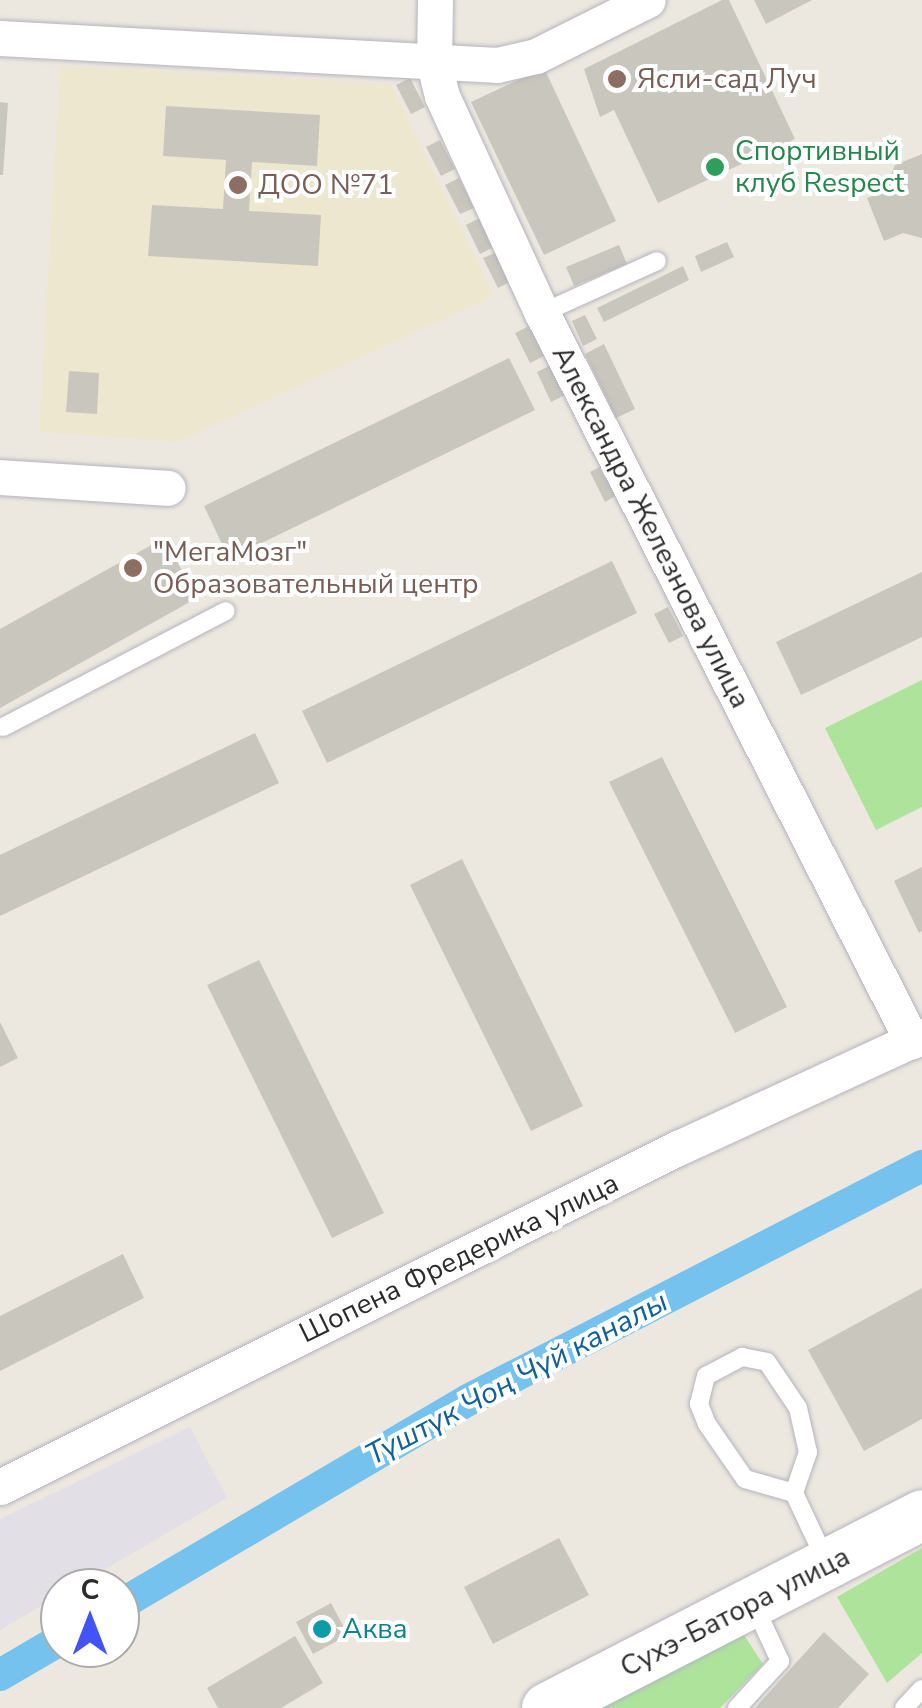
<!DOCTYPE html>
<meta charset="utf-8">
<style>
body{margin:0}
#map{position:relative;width:922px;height:1708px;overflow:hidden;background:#ede8df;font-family:"Nunito Sans",sans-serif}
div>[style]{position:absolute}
.industrial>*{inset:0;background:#e2dfe6}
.education>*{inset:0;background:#eee7cf}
.green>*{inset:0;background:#aee39c}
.canal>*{height:32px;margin:-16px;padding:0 16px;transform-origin:16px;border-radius:16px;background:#74c2ed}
.building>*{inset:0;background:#c9c6bd}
.roads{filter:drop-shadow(0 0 2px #b2b4bf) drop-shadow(0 0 2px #b2b4bf)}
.lane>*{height:18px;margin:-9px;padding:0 9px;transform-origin:9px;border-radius:9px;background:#fff}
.street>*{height:35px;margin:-17.5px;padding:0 17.5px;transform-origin:17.5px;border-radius:17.5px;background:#fff}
.secondary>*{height:50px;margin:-25px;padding:0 25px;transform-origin:25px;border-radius:25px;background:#fff}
.dots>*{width:28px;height:28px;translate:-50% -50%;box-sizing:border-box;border:5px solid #fff;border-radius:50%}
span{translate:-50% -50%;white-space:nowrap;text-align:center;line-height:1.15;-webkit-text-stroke:8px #fff;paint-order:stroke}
.education-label{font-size:28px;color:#785e54}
.left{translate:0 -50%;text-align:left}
.leisure-label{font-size:28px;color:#27864d}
.street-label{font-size:28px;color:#2c2c2c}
.culture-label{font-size:28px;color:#0d838f}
.water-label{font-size:30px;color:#10609c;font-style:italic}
.north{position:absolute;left:40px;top:1568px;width:100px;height:100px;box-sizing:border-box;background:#fff;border:2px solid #ababab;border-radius:50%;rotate:0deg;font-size:28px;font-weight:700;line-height:40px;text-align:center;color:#2c2c2c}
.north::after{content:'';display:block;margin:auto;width:35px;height:45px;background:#4254f7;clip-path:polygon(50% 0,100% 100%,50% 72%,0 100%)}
</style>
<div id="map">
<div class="industrial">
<i style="clip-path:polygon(190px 1427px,227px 1498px,73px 1588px,60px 1588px,60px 1595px,0 1630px,0 1519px)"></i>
</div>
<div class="education">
<i style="clip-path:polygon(60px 66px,391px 84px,494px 296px,178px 442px,39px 432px)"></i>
</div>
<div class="green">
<i style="clip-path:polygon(922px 680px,922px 807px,876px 830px,825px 728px)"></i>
<i style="clip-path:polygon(922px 1548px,922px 1653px,887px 1683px,837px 1597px)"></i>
<i style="clip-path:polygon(742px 1632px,763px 1664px,720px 1708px,593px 1708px)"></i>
</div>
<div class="canal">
<i style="left:120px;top:1605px;width:404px;rotate:-30.5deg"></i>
<i style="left:468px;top:1400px;width:511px;rotate:-27.27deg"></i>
<i style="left:0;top:1675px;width:69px;rotate:-30.3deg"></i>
</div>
<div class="building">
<i style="clip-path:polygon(722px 0,729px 0,795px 139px,658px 203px,614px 110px,600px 117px,584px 69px)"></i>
<i style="clip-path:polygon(754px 0,812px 0,766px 24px)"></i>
<i style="clip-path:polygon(544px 68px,616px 221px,544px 255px,471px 102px)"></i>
<i style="clip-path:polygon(410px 78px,425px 107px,411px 114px,396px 85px)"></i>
<i style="clip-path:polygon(0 102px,8px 103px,3px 175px,0 175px)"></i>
<i style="clip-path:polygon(166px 106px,320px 115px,317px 166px,252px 162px,249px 211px,321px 215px,318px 266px,148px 256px,152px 205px,223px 209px,226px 160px,163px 156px)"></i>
<i style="clip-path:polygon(440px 140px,455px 169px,441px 176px,426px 147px)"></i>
<i style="clip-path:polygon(922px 154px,922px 238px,903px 233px,884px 241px,867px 198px,884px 191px,895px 165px)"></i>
<i style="clip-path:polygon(459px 178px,474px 208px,460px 214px,445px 185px)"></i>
<i style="clip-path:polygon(480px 218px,494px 247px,480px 254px,466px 225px)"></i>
<i style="clip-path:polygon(727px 242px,734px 257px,701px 272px,695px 256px)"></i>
<i style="clip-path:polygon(619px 245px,627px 264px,574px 286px,566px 267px)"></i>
<i style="clip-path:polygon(497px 252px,512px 281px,498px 288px,483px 258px)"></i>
<i style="clip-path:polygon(683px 266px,689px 280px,604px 322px,597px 308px)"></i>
<i style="clip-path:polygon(585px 315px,597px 339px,583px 346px,572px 321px)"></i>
<i style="clip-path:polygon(529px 326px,544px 356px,530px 363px,515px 333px)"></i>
<i style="clip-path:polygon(604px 344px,635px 409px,616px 418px,585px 354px)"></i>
<i style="clip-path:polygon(509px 358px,535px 410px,229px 559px,204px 506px)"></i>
<i style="clip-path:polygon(551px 365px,565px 395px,551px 402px,537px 372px)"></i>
<i style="clip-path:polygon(69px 371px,99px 373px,97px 414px,66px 412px)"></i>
<i style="clip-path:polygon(604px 465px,617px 495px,605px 502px,590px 472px)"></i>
<i style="clip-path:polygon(164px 538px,197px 598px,0 708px,0 629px)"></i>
<i style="clip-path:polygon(612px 561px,637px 613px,327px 763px,302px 711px)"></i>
<i style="clip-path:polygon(922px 572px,922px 637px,801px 695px,776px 642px)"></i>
<i style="clip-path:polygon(668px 607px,683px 636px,669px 643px,654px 614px)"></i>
<i style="clip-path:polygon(255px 733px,279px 783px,0 916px,0 855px)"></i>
<i style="clip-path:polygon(662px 757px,787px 1007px,735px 1033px,609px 782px)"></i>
<i style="clip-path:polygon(462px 859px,583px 1106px,531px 1131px,410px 885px)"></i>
<i style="clip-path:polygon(922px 867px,922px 931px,919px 933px,894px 881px)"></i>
<i style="clip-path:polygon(259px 960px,384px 1213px,332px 1238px,207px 985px)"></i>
<i style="clip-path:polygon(0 1022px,18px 1058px,0 1067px)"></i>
<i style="clip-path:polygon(123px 1254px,144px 1298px,0 1371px,0 1316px)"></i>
<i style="clip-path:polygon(922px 1288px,922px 1419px,864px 1451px,808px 1350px)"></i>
<i style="clip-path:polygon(559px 1538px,589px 1595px,493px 1644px,464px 1587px)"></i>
<i style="clip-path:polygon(331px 1603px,348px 1635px,313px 1654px,296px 1622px)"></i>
<i style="clip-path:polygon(824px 1632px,869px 1674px,838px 1708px,755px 1708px)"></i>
<i style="clip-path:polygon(295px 1636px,323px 1683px,281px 1708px,218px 1708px,207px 1688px)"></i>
</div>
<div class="roads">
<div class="lane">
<i style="left:542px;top:313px;width:126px;rotate:-24.3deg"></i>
<i style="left:3px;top:727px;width:251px;rotate:-27.5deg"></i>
<i style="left:742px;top:1357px;width:25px;rotate:11deg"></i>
<i style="left:767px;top:1362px;width:55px;rotate:56deg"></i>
<i style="left:798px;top:1408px;width:45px;rotate:77.2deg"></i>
<i style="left:808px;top:1452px;width:43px;rotate:108.9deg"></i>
<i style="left:794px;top:1493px;width:51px;rotate:-164.1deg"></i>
<i style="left:745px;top:1479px;width:67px;rotate:-124.6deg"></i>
<i style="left:707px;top:1424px;width:22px;rotate:-112deg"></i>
<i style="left:699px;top:1404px;width:29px;rotate:-76deg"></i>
<i style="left:706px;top:1376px;width:41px;rotate:-27.8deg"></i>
<i style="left:794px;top:1493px;width:73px;rotate:64.8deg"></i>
<i style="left:737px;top:1708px;width:64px;rotate:-47.5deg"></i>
<i style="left:780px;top:1661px;width:62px;rotate:-114.9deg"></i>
<i style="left:904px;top:1708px;width:26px;rotate:-47deg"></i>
</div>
<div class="street">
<i style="left:435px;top:0;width:64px;rotate:90.9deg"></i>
<i style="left:434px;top:64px;width:33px;rotate:76deg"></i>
<i style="left:442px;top:96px;width:239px;rotate:65.3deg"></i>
<i style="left:542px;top:313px;width:817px;rotate:63.06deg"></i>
<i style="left:0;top:38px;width:498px;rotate:3.1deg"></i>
<i style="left:497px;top:65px;width:40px;rotate:-13deg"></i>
<i style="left:536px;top:56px;width:125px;rotate:-26.6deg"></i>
<i style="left:0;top:477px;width:168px;rotate:3.7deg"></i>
<i style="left:0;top:1487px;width:758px;rotate:-26.57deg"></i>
<i style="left:678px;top:1148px;width:268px;rotate:-24.7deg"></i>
</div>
<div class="secondary">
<i style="left:547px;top:1708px;width:422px;rotate:-27.2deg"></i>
</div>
</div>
<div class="dots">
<i style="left:617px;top:79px;background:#8d6e63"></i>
<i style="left:715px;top:167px;background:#2e9e5b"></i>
<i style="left:238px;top:185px;background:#8d6e63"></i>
<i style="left:133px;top:568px;background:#8d6e63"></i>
<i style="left:322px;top:1629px;background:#0f9aa8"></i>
</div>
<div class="education-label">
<span class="left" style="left:637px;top:79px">Ясли-сад Луч</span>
<span class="left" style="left:258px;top:185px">ДОО №71</span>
<span class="left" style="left:153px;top:568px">"МегаМозг"<br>Образовательный центр</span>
</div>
<div class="leisure-label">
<span class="left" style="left:735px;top:167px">Спортивный<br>клуб Respect</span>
</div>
<div class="street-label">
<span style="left:651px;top:527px;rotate:63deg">Александра Железнова улица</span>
<span style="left:459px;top:1258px;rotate:-26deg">Шопена Фредерика улица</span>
<span style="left:735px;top:1612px;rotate:-27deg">Сухэ-Батора улица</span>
</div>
<div class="culture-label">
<span class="left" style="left:342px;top:1629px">Аква</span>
</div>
<div class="water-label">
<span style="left:517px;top:1379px;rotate:-28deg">Түштүк Чоң Чүй каналы</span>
</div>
<div class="north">С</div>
</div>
